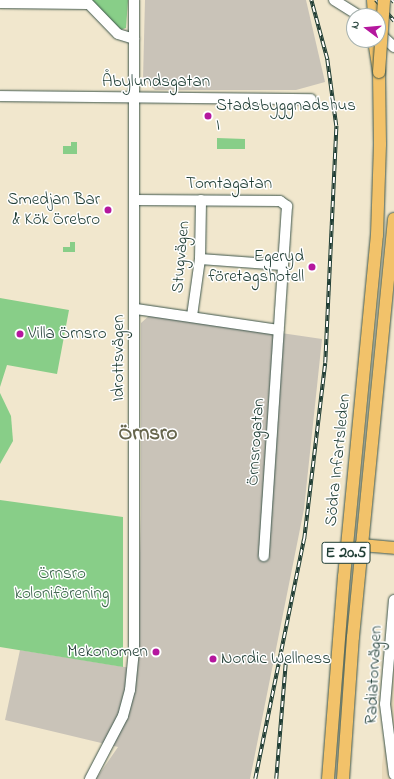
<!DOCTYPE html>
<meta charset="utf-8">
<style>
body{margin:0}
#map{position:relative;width:394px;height:779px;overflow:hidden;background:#f1e7cd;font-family:"Indie Flower",sans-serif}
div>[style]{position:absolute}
.built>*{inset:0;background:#e8d9ba}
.industrial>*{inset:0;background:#c9c3b8}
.green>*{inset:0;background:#88ce88}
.roads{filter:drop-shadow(0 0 1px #3e564b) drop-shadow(0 0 1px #3e564b)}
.minor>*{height:10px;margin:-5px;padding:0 5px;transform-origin:5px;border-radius:5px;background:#fff}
.major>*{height:12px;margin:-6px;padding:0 6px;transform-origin:6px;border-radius:6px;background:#f2c26a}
.rail>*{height:3.5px;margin-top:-1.75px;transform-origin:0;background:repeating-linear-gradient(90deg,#fff 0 6px,#1f3d34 0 12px);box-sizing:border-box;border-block:1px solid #1f3d34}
.bridges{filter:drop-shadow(0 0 1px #3e564b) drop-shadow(0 0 1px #3e564b)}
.major-bridge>*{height:12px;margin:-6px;padding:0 6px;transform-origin:6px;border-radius:6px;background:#f2c26a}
.dots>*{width:11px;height:11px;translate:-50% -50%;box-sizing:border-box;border:2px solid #fff;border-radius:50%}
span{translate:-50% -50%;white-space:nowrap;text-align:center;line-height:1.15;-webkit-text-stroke:3px #fff;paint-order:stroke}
.shield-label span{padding:1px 3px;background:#fff;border:1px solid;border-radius:3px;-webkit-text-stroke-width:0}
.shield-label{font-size:16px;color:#1f3d34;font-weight:700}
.street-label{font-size:17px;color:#1f3d34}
.poi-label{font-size:17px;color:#1f3d34}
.left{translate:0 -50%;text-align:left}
.right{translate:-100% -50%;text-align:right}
.park-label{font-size:17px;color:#396149}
.district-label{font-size:21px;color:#67664d;font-weight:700}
.north{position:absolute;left:346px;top:8px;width:40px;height:40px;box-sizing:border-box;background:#fff;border:1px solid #a5b1ae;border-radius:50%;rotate:286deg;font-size:11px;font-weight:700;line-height:16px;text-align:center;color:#1f3d34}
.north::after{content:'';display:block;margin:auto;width:14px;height:18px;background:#b5179e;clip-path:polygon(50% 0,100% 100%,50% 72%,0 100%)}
</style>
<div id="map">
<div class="built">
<i style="clip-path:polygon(394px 653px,394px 779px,382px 779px,382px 766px)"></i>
</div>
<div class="industrial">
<i style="clip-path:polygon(145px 0,306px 0,325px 82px,296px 90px,155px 90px,143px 79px)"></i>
<i style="clip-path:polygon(151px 314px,322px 339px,304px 509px,250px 779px,96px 779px,118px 747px,5px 720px,20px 650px,137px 669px,141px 515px,141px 323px)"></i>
</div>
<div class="green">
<i style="clip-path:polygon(90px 0,128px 0,126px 28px,120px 30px)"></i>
<i style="clip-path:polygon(217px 138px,245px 139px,245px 149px,217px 149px)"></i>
<i style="clip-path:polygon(71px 142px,77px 142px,77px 154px,63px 154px,63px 146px,71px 146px)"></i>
<i style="clip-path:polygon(70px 242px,75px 242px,75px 252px,63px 252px,63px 247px,70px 247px)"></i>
<i style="clip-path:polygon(0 298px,69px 310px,57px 374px,7px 365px,0 387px)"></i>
<i style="clip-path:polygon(0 393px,11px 416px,13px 441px,0 464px)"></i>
<i style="clip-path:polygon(0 500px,123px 517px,123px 667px,0 647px)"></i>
</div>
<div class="roads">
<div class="minor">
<i style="left:85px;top:0;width:47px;rotate:45.9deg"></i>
<i style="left:118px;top:34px;width:17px;rotate:17deg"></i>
<i style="left:334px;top:0;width:31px;rotate:32deg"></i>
<i style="left:0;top:3px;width:88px;rotate:0.7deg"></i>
<i style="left:378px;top:32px;width:22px;rotate:43deg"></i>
<i style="left:0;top:96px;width:311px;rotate:0.6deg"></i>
<i style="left:134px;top:200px;width:146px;rotate:0.4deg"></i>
<i style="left:280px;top:201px;width:9px;rotate:36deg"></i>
<i style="left:287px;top:206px;width:351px;rotate:93.8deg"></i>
<i style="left:200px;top:259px;width:83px;rotate:4.1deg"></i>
<i style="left:136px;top:309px;width:144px;rotate:8.4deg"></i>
<i style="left:192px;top:316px;width:58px;rotate:-82deg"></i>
<i style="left:200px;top:259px;width:59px;rotate:-89deg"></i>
<i style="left:394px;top:600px;width:104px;rotate:94.9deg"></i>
<i style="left:385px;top:704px;width:71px;rotate:82.7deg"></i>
<i style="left:90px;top:779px;width:71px;rotate:-62.4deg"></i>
<i style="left:123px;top:716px;width:27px;rotate:-75deg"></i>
<i style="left:130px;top:690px;width:40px;rotate:-84.3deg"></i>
<i style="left:134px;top:650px;width:650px;rotate:-90deg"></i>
</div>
<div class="major">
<i style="left:373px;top:0;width:16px;rotate:86deg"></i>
<i style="left:361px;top:545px;width:33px;rotate:5deg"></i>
<i style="left:328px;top:779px;width:203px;rotate:-85.5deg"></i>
<i style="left:344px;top:577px;width:344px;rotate:-84.5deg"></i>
<i style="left:377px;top:235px;width:91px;rotate:-88.1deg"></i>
<i style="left:380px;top:144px;width:72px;rotate:-90.8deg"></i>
<i style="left:379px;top:72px;width:32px;rotate:-99deg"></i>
<i style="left:343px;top:779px;width:142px;rotate:-86deg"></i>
<i style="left:353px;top:637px;width:420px;rotate:-84.4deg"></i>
</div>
</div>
<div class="rail">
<i style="left:376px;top:0;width:28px;rotate:49deg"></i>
<i style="left:392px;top:0;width:3px;rotate:45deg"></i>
<i style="left:255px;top:779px;width:245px;rotate:-78.5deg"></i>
<i style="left:304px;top:539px;width:177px;rotate:-83.2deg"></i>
<i style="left:325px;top:363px;width:237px;rotate:-87.3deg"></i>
<i style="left:336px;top:126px;width:68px;rotate:-97.7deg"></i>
<i style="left:327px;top:59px;width:61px;rotate:-105.2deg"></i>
<i style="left:276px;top:779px;width:121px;rotate:-85.3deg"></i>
</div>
<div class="bridges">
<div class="major-bridge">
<i style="left:379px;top:72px;width:72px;rotate:-86deg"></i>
</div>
</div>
<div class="dots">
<i style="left:208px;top:116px;background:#b5179e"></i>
<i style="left:108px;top:210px;background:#b5179e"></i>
<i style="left:312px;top:267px;background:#b5179e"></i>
<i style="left:20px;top:334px;background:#b5179e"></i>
<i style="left:156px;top:652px;background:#b5179e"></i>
<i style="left:213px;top:659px;background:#b5179e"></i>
</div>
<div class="shield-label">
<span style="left:346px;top:553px">E 20.5</span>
</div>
<div class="street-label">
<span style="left:156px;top:82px">Åbylundsgatan</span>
<span style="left:229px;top:184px">Tomtagatan</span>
<span style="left:181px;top:257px;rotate:-85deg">Stugvägen</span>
<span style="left:119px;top:358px;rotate:-90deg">Idrottsvägen</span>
<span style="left:256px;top:442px;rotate:-86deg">Örnsrogatan</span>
<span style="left:338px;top:460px;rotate:-84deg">Södra Infartsleden</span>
<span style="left:374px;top:675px;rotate:-87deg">Radiatorvägen</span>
</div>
<div class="poi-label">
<span class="left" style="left:216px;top:116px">Stadsbyggnadshus<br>I</span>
<span class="right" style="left:100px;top:210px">Smedjan Bar<br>&amp; Kök Örebro</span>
<span class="right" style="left:304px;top:267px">Egeryd<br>företagshotell</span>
<span class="left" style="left:28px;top:334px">Villa Örnsro</span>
<span class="right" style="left:148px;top:652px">Mekonomen</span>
<span class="left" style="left:221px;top:659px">Nordic Wellness</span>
</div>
<div class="park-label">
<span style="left:62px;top:584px">Örnsro<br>koloniförening</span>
</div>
<div class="district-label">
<span style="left:148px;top:434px">Örnsro</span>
</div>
<div class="north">N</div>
</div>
